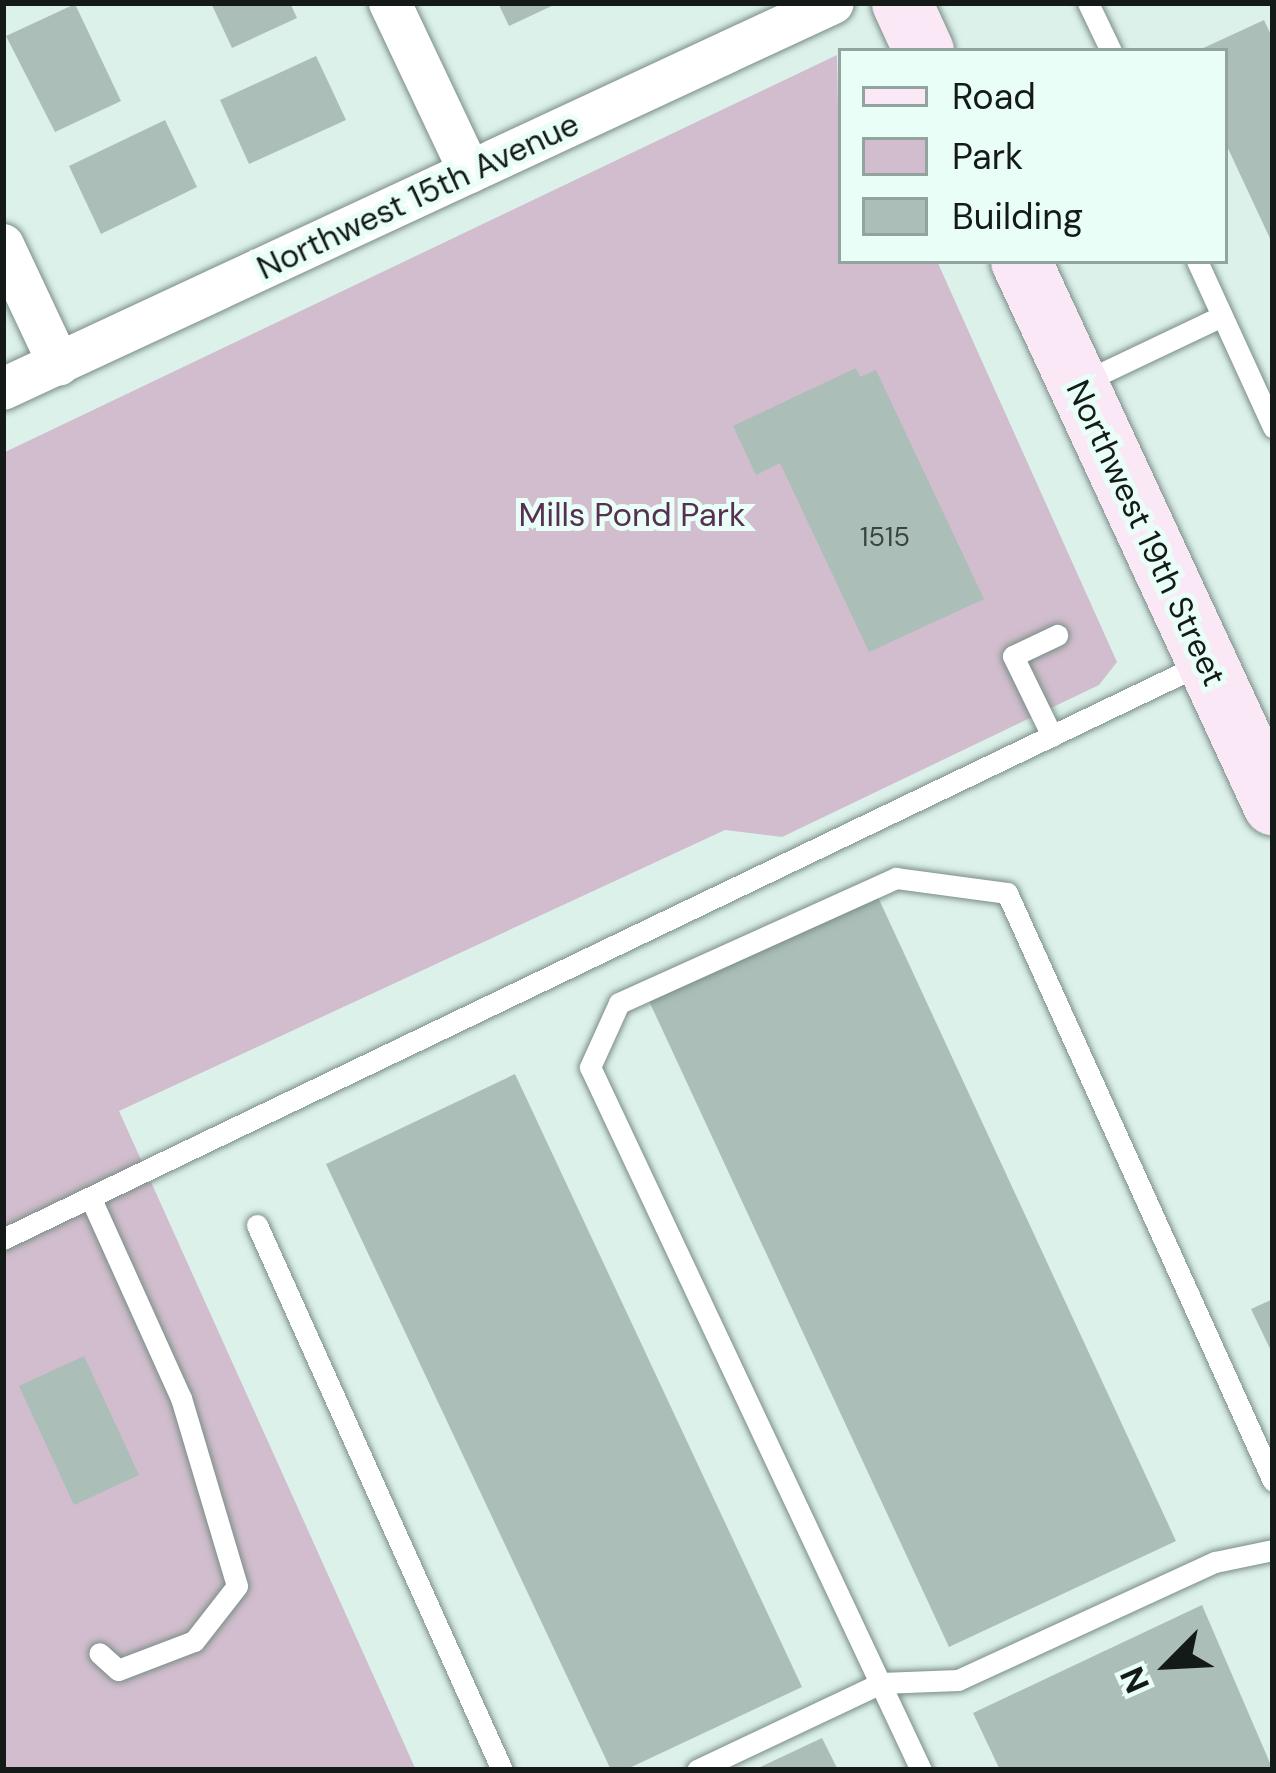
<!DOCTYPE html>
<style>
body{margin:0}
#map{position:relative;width:1276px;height:1773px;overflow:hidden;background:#dcf1ea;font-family:"DM Sans",sans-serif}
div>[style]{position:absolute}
.green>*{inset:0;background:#d1bdcd}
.building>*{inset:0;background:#abbeb8}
.roads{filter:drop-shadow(0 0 3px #7a8d86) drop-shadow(0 0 3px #7a8d86)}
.lane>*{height:21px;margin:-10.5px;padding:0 10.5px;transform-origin:10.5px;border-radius:10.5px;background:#fff}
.street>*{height:42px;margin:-21px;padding:0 21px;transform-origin:21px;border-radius:21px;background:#fff}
.secondary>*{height:60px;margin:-30px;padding:0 30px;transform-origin:30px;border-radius:30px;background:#fae8f7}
span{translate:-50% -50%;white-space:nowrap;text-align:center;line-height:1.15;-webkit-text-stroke:10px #e9fef7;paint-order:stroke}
.number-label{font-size:27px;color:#394340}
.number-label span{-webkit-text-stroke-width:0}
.street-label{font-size:33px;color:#131a18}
.park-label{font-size:33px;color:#572f50}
.frame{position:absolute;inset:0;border:6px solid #131a18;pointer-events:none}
.legend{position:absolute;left:838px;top:48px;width:390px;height:216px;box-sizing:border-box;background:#e9fef7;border:3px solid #93a39e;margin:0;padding:15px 21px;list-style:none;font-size:36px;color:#131a18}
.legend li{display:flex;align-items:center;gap:24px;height:60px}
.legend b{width:60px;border:3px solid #93a39e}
.north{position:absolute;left:1108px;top:1605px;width:120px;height:120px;-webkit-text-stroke:9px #e9fef7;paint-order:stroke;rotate:246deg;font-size:33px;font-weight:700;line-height:48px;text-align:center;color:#131a18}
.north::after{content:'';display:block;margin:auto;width:42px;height:54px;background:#131a18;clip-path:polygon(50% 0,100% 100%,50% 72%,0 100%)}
</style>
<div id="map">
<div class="green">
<i style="clip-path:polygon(837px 55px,841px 261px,937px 261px,1117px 662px,1099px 685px,782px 837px,725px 830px,119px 1111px,416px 1770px,3px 1770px,3px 453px)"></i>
</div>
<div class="building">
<i style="clip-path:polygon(211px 3px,290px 3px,297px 18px,232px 48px)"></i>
<i style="clip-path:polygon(498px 3px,558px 3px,509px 26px)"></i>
<i style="clip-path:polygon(75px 4px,121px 101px,55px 132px,6px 36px)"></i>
<i style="clip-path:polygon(1264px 20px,1273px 39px,1273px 245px,1225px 142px,1225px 51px,1197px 51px)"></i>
<i style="clip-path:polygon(316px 56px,346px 120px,249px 164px,220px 100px)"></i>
<i style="clip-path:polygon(165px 120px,197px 187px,101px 234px,69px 166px)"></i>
<i style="clip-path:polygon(856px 368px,860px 377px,876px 370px,984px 599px,869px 652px,780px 463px,756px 475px,733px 426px)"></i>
<i style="clip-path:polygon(877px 895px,1176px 1541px,949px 1647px,649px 1001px)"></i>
<i style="clip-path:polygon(515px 1074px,802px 1687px,625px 1770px,611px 1770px,326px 1164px)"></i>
<i style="clip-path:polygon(1273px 1299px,1273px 1355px,1251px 1309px)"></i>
<i style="clip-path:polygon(84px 1356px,139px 1475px,74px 1505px,19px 1386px)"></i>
<i style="clip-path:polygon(1202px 1605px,1273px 1770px,1000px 1770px,973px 1713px)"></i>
<i style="clip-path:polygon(822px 1738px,838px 1770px,754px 1770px)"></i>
</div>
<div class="roads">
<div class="lane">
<i style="left:1088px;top:3px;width:53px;rotate:64.4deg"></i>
<i style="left:1197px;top:261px;width:183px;rotate:65.4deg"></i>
<i style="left:1081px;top:383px;width:156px;rotate:-25.4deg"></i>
<i style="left:1052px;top:736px;width:89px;rotate:-116deg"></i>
<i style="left:1013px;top:656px;width:49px;rotate:-25.5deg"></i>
<i style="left:91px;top:1199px;width:218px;rotate:65.7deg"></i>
<i style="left:181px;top:1398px;width:196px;rotate:73.4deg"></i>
<i style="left:237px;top:1586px;width:70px;rotate:128deg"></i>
<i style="left:194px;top:1641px;width:81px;rotate:159.1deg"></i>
<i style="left:118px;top:1670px;width:25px;rotate:-138deg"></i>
<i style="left:257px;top:1225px;width:598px;rotate:65.79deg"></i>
<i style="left:3px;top:1239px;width:1333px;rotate:-25.64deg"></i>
<i style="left:697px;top:1770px;width:204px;rotate:-25.3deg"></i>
<i style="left:881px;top:1683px;width:77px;rotate:-2.2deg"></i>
<i style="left:958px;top:1680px;width:283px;rotate:-24.7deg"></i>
<i style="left:1215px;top:1562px;width:59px;rotate:-11.7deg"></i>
<i style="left:921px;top:1770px;width:777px;rotate:-115.21deg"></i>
<i style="left:590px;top:1067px;width:70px;rotate:-65.6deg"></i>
<i style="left:619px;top:1003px;width:304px;rotate:-24.3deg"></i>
<i style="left:896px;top:878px;width:112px;rotate:7.7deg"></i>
<i style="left:1007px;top:893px;width:645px;rotate:65.66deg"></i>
</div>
<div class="street">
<i style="left:390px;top:3px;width:187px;rotate:64.7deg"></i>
<i style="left:3px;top:245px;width:132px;rotate:64.8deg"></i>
<i style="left:3px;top:389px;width:915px;rotate:-24.94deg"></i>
</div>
<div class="secondary">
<i style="left:902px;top:3px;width:53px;rotate:65.4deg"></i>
<i style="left:1021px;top:261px;width:600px;rotate:65.14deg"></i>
</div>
</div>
<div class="number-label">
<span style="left:885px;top:537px">1515</span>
</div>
<div class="street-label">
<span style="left:418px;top:196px;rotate:-25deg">Northwest 15th Avenue</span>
<span style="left:1146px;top:533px;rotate:65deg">Northwest 19th Street</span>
</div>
<div class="park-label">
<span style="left:632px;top:515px">Mills Pond Park</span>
</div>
<div class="frame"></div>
<ul class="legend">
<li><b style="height:15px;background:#fae8f7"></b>Road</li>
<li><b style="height:33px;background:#d1bdcd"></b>Park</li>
<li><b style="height:33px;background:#abbeb8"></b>Building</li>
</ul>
<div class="north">N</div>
</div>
